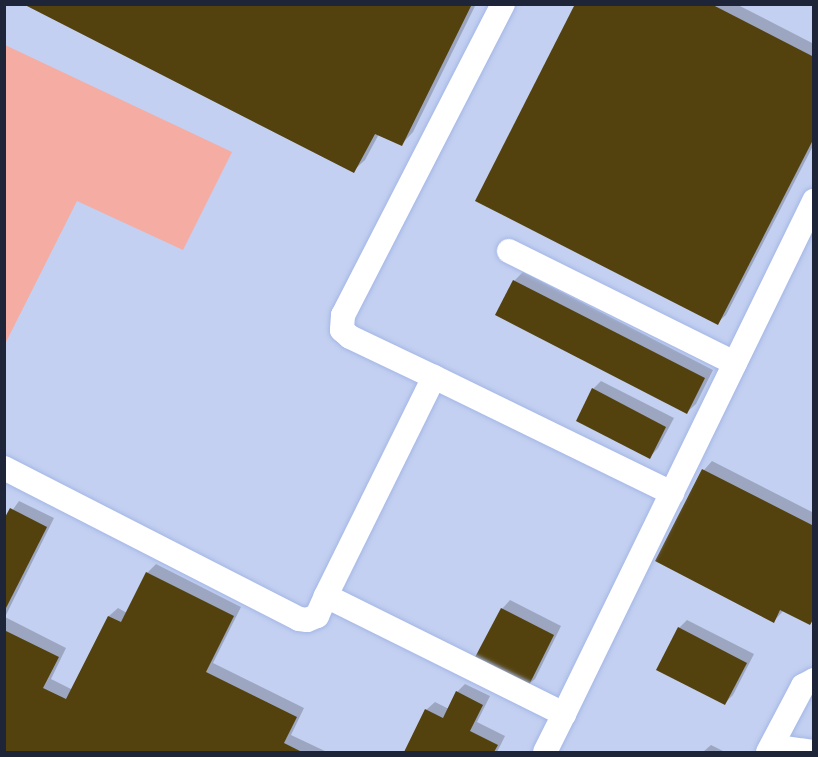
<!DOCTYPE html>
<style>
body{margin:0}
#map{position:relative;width:818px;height:757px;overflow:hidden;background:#d3dffc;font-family:Rubik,sans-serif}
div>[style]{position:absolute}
.built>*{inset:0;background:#c3d0f1}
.green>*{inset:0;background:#f5aca2}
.shadow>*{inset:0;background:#0003}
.building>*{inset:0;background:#54420e}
.roads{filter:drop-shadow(0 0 2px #a4b6e6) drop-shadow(0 0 2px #a4b6e6)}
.minor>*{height:24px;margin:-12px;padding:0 12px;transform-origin:12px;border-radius:12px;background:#fff}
span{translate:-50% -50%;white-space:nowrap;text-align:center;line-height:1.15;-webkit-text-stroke:6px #d3dffc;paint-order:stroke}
.frame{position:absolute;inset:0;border:6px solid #1f2538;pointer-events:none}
</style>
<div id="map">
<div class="built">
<i style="clip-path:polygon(5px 5px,813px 5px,813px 752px,5px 752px)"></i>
</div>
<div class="green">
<i style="clip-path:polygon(5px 45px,232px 152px,183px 250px,77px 201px,5px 344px)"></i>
</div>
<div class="shadow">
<i style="clip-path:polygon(26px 4px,476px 4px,413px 132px,402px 144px,379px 134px,365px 160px,353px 171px)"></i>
<i style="clip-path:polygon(577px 4px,736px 4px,814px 44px,814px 144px,726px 315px,717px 323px)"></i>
<i style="clip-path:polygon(523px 272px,713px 370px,696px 404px,687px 412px,514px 281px)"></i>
<i style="clip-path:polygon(601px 381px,674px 418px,658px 448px,650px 457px,593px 389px)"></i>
<i style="clip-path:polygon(712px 461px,814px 513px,814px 619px,810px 623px,784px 610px,774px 621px,657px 561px,704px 470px)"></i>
<i style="clip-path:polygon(19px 501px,54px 518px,5px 617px,66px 648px,51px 679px,73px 690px,109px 616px,118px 608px,127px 613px,147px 573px,156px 564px,241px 607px,213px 663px,304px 708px,291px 735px,327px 752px,4px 752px,4px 522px)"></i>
<i style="clip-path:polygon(510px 600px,561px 626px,535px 679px,526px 687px,502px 609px)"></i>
<i style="clip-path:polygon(687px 620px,754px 654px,733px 695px,725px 703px,679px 628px)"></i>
<i style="clip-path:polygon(465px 684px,490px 696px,477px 722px,505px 736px,497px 752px,405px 752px,426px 710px,435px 702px,449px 709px,457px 692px)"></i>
<i style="clip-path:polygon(711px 745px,725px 752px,703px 752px)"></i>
</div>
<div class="building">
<i style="clip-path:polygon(23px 4px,472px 4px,402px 146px,375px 134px,354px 173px)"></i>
<i style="clip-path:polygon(575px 4px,711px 4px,814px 57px,814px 138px,718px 325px,475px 201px)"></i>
<i style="clip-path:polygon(513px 280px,705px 378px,687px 414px,495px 315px)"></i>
<i style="clip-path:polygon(592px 388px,666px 427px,650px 459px,576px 421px)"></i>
<i style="clip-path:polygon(702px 469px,814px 526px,814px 618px,810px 625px,780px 610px,774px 623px,655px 561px)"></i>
<i style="clip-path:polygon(10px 508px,47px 527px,4px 612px,4px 519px)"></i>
<i style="clip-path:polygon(146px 572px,234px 616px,206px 672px,297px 717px,284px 743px,302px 752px,4px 752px,4px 630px,59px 657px,43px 688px,66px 699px,108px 616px,121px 622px)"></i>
<i style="clip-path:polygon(501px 608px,554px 635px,527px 689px,473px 661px)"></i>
<i style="clip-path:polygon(678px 627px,747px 663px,725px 705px,656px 670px)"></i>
<i style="clip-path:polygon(456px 691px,483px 705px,470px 731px,498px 745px,494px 752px,404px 752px,425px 709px,443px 718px)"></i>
</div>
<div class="roads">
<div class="minor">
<i style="left:503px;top:4px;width:350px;rotate:117.2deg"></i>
<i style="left:343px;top:315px;width:15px;rotate:94deg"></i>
<i style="left:342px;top:330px;width:11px;rotate:41deg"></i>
<i style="left:350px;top:337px;width:93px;rotate:25.5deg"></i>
<i style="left:434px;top:377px;width:244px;rotate:116.3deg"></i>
<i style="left:326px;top:596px;width:266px;rotate:26.4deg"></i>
<i style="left:564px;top:714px;width:42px;rotate:116.6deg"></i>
<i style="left:509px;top:251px;width:252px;rotate:26.4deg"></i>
<i style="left:434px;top:377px;width:265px;rotate:26deg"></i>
<i style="left:4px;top:468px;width:331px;rotate:27.1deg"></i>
<i style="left:299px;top:619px;width:8px;rotate:7deg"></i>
<i style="left:307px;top:620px;width:11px;rotate:-22deg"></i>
<i style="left:317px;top:616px;width:22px;rotate:-66deg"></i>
<i style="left:564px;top:714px;width:571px;rotate:-64.02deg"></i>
<i style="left:772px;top:746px;width:41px;rotate:8.3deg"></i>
<i style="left:768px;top:752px;width:75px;rotate:-62.1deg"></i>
<i style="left:803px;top:686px;width:13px;rotate:-29deg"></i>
</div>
</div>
<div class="frame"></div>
</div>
